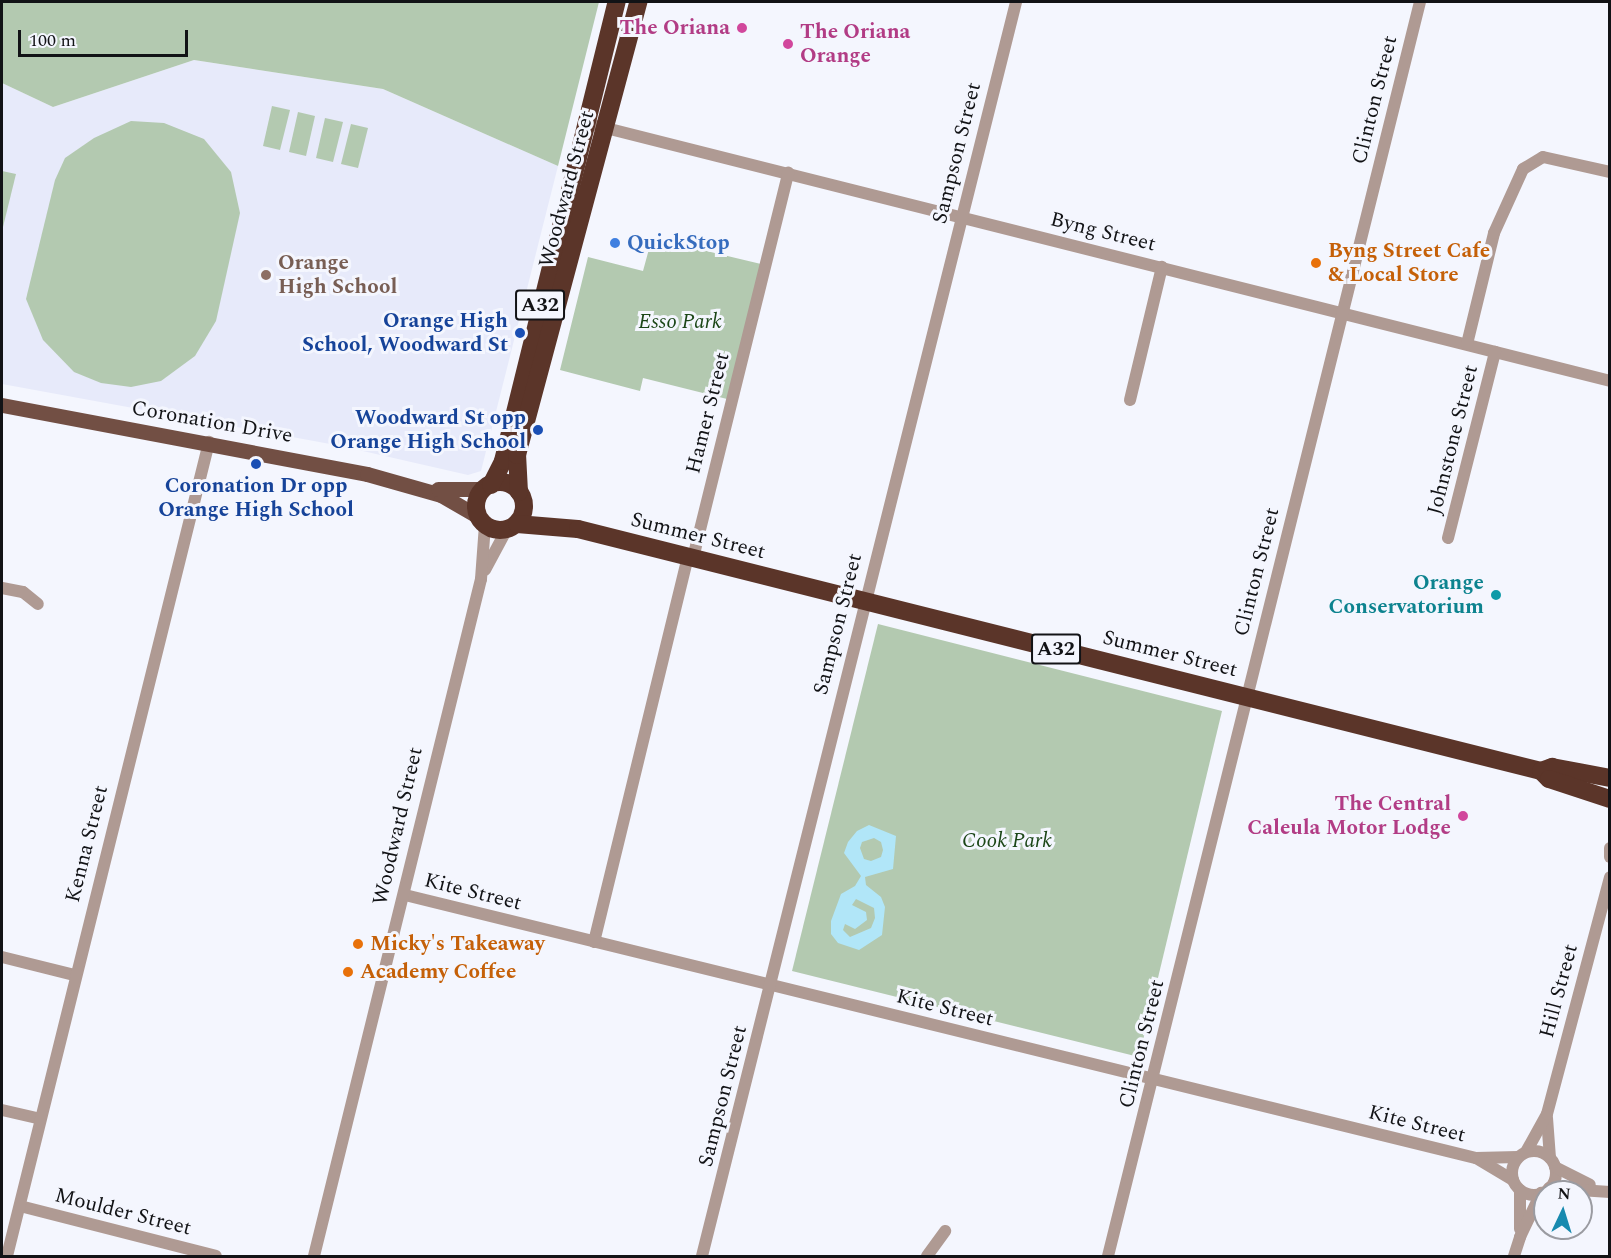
<!DOCTYPE html>
<style>
body{margin:0}
#map{position:relative;width:1611px;height:1258px;overflow:hidden;background:#f4f6fe;font-family:Spectral,serif}
div>[style]{position:absolute}
.built>*{inset:0;background:#e7eafa}
.green>*{inset:0;background:#b3c9b0}
.water>*{inset:0;background:#b1e6f8}
.minor>*{height:12px;margin:-6px;padding:0 6px;transform-origin:6px;border-radius:6px;background:#af9a93}
.minor>.ring{margin:-6px;padding:0;box-sizing:content-box;background:none;border:12px solid #af9a93;border-radius:50%}
.major>*{height:15px;margin:-7.5px;padding:0 7.5px;transform-origin:7.5px;border-radius:7.5px;background:#724f44}
.highway>*{height:18px;margin:-9px;padding:0 9px;transform-origin:9px;border-radius:9px;background:#5b3529}
.highway>.ring{margin:-9px;padding:0;box-sizing:content-box;background:none;border:18px solid #5b3529;border-radius:50%}
.dots>*{width:16px;height:16px;translate:-50% -50%;box-sizing:border-box;border:3px solid #f4f6fe;border-radius:50%}
span{translate:-50% -50%;white-space:nowrap;text-align:center;line-height:1.15;-webkit-text-stroke:6px #f4f6fe;paint-order:stroke}
.shield-label span{padding:2px 4px;background:#f4f6fe;border:2px solid;border-radius:4px;-webkit-text-stroke-width:0}
.shield-label{font-size:20px;color:#121316;font-weight:700}
.hotel-label{font-size:21px;color:#b23c85;font-weight:700}
.right{translate:-100% -50%;text-align:right}
.left{translate:0 -50%;text-align:left}
.street-label{font-size:21px;color:#121316}
.shop-label{font-size:21px;color:#366cbe;font-weight:700}
.food-label{font-size:21px;color:#c56008;font-weight:700}
.education-label{font-size:21px;color:#785e54;font-weight:700}
.transit-label{font-size:21px;color:#164399;font-weight:700}
.park-label{font-size:21px;color:#1b4617;font-style:italic}
.culture-label{font-size:21px;color:#0d838f;font-weight:700}
.frame{position:absolute;inset:0;border:3px solid #121316;pointer-events:none}
.north{position:absolute;left:1533px;top:1180px;width:60px;height:60px;box-sizing:border-box;background:#f4f6fe;border:2px solid #9a9ba1;border-radius:50%;rotate:4deg;font-size:16px;font-weight:700;line-height:24px;text-align:center;color:#121316}
.north::after{content:'';display:block;margin:auto;width:21px;height:27px;background:#188aaf;clip-path:polygon(50% 0,100% 100%,50% 72%,0 100%)}
.scale{position:absolute;left:18px;top:30px;width:170px;height:27px;box-sizing:border-box;border:3px solid #121316;border-top:0;padding-left:8px;font-size:18px;line-height:21px;white-space:nowrap;color:#121316;-webkit-text-stroke:4px #f4f6fe;paint-order:stroke}
</style>
<div id="map">
<div class="built">
<i style="clip-path:polygon(194px 60px,383px 89px,558px 166px,481px 471px,468px 475px,341px 446px,2px 384px,2px 83px,53px 107px)"></i>
</div>
<div class="green">
<i style="clip-path:polygon(2px 2px,599px 2px,558px 166px,383px 89px,194px 60px,53px 107px,2px 83px)"></i>
<i style="clip-path:polygon(272px 106px,290px 110px,280px 150px,263px 146px)"></i>
<i style="clip-path:polygon(298px 112px,315px 116px,306px 156px,289px 152px)"></i>
<i style="clip-path:polygon(325px 118px,343px 122px,333px 162px,316px 158px)"></i>
<i style="clip-path:polygon(131px 121px,164px 123px,204px 139px,231px 172px,240px 213px,216px 321px,195px 356px,161px 381px,131px 387px,101px 383px,74px 372px,43px 340px,26px 299px,55px 180px,65px 158px,94px 138px)"></i>
<i style="clip-path:polygon(351px 124px,368px 128px,358px 168px,341px 164px)"></i>
<i style="clip-path:polygon(2px 171px,16px 174px,2px 231px)"></i>
<i style="clip-path:polygon(652px 238px,761px 264px,727px 399px,643px 378px,640px 391px,560px 370px,588px 257px,643px 271px)"></i>
<i style="clip-path:polygon(878px 624px,1222px 711px,1139px 1057px,792px 971px)"></i>
</div>
<div class="water">
<i style="clip-path:polygon(evenodd,869px 825px,896px 836px,893px 869px,865px 877px,866px 885px,881px 897px,885px 907px,882px 935px,859px 950px,838px 943px,831px 934px,831px 921px,841px 894px,855px 886px,861px 876px,844px 853px,848px 842px,857px 831px,869px 825px,874px 838px,881px 842px,883px 850px,881px 857px,871px 861px,864px 859px,860px 848px,862px 842px,874px 838px,869px 825px,856px 899px,874px 908px,875px 918px,871px 928px,850px 937px,843px 930px,845px 924px,855px 929px,867px 920px,866px 912px,852px 905px,856px 899px)"></i>
</div>
<div class="minor">
<i style="left:598px;top:126px;width:1044px;rotate:14.14deg"></i>
<i style="left:1467px;top:344px;width:114px;rotate:-76.3deg"></i>
<i style="left:1494px;top:233px;width:70px;rotate:-65.6deg"></i>
<i style="left:1523px;top:169px;width:23px;rotate:-31deg"></i>
<i style="left:1543px;top:157px;width:69px;rotate:12.6deg"></i>
<i style="left:1130px;top:400px;width:137px;rotate:-76.5deg"></i>
<i style="left:1448px;top:538px;width:192px;rotate:-75.8deg"></i>
<i style="left:693px;top:558px;width:397px;rotate:-76.1deg"></i>
<i style="left:485px;top:570px;width:47px;rotate:-61.8deg"></i>
<i style="left:2px;top:588px;width:21px;rotate:11deg"></i>
<i style="left:23px;top:592px;width:19px;rotate:39deg"></i>
<i style="left:1610px;top:848px;width:9px;rotate:90deg"></i>
<i style="left:405px;top:895px;width:1103px;rotate:13.8deg"></i>
<i style="left:1476px;top:1158px;width:42px;rotate:-1.4deg"></i>
<i style="left:594px;top:942px;width:396px;rotate:-76.3deg"></i>
<i style="left:2px;top:957px;width:74px;rotate:14deg"></i>
<i style="left:2px;top:1110px;width:39px;rotate:13deg"></i>
<i style="left:1547px;top:1118px;width:40px;rotate:85.7deg"></i>
<i class="ring" style="left:1512px;top:1151px;width:32px;height:32px"></i>
<i style="left:1526px;top:1152px;width:43px;rotate:-61.1deg"></i>
<i style="left:1547px;top:1114px;width:245px;rotate:-75.1deg"></i>
<i style="left:1478px;top:1159px;width:41px;rotate:31deg"></i>
<i style="left:1555px;top:1167px;width:39px;rotate:27deg"></i>
<i style="left:1549px;top:1188px;width:61px;rotate:3.8deg"></i>
<i style="left:20px;top:1206px;width:202px;rotate:14.3deg"></i>
<i style="left:1520px;top:1229px;width:39px;rotate:-90deg"></i>
<i style="left:7px;top:1256px;width:839px;rotate:-76.06deg"></i>
<i style="left:314px;top:1256px;width:697px;rotate:-76.14deg"></i>
<i style="left:481px;top:579px;width:55px;rotate:-85.8deg"></i>
<i style="left:702px;top:1256px;width:1293px;rotate:-75.94deg"></i>
<i style="left:927px;top:1256px;width:31px;rotate:-54deg"></i>
<i style="left:1108px;top:1256px;width:1292px;rotate:-76.03deg"></i>
<i style="left:1514px;top:1256px;width:20px;rotate:-72deg"></i>
<i style="left:1520px;top:1237px;width:49px;rotate:-64.5deg"></i>
</div>
<div class="major">
<i style="left:2px;top:405px;width:371px;rotate:10.7deg"></i>
<i style="left:367px;top:474px;width:77px;rotate:15.8deg"></i>
<i style="left:441px;top:495px;width:44px;rotate:30.1deg"></i>
<i style="left:438px;top:489px;width:46px"></i>
</div>
<div class="highway">
<i class="ring" style="left:476px;top:482px;width:30px;height:30px"></i>
<i style="left:491px;top:485px;width:27px;rotate:-63deg"></i>
<i style="left:503px;top:461px;width:473px;rotate:-76.1deg"></i>
<i style="left:519px;top:492px;width:37px;rotate:-93deg"></i>
<i style="left:517px;top:455px;width:469px;rotate:-75deg"></i>
<i style="left:517px;top:524px;width:61px;rotate:4.7deg"></i>
<i style="left:578px;top:529px;width:993px;rotate:14.11deg"></i>
<i style="left:1541px;top:771px;width:12px;rotate:-20deg"></i>
<i style="left:1552px;top:767px;width:59px;rotate:10.7deg"></i>
<i style="left:1541px;top:771px;width:11px;rotate:45deg"></i>
<i style="left:1549px;top:779px;width:64px;rotate:18.2deg"></i>
</div>
<div class="dots">
<i style="left:742px;top:28px;background:#d1479c"></i>
<i style="left:788px;top:44px;background:#d1479c"></i>
<i style="left:615px;top:243px;background:#3f7fe0"></i>
<i style="left:1316px;top:263px;background:#e8710a"></i>
<i style="left:266px;top:275px;background:#8d6e63"></i>
<i style="left:520px;top:333px;background:#1a4fb4"></i>
<i style="left:538px;top:430px;background:#1a4fb4"></i>
<i style="left:256px;top:464px;background:#1a4fb4"></i>
<i style="left:1496px;top:595px;background:#0f9aa8"></i>
<i style="left:1463px;top:816px;background:#d1479c"></i>
<i style="left:358px;top:944px;background:#e8710a"></i>
<i style="left:348px;top:972px;background:#e8710a"></i>
</div>
<div class="shield-label">
<span style="left:540px;top:305px">A32</span>
<span style="left:1056px;top:649px">A32</span>
</div>
<div class="hotel-label">
<span class="right" style="left:730px;top:28px">The Oriana</span>
<span class="left" style="left:800px;top:44px">The Oriana<br>Orange</span>
<span class="right" style="left:1451px;top:816px">The Central<br>Caleula Motor Lodge</span>
</div>
<div class="street-label">
<span style="left:1375px;top:100px;rotate:-76deg">Clinton Street</span>
<span style="left:957px;top:153px;rotate:-76deg">Sampson Street</span>
<span style="left:567px;top:189px;rotate:-75deg">Woodward Street</span>
<span style="left:1103px;top:232px;rotate:14deg">Byng Street</span>
<span style="left:708px;top:413px;rotate:-76deg">Hamer Street</span>
<span style="left:212px;top:422px;rotate:10deg">Coronation Drive</span>
<span style="left:1453px;top:440px;rotate:-76deg">Johnstone Street</span>
<span style="left:698px;top:536px;rotate:14deg">Summer Street</span>
<span style="left:1257px;top:572px;rotate:-76deg">Clinton Street</span>
<span style="left:838px;top:624px;rotate:-76deg">Sampson Street</span>
<span style="left:1170px;top:654px;rotate:14deg">Summer Street</span>
<span style="left:398px;top:826px;rotate:-77deg">Woodward Street</span>
<span style="left:87px;top:844px;rotate:-76deg">Kenna Street</span>
<span style="left:473px;top:892px;rotate:14deg">Kite Street</span>
<span style="left:1559px;top:991px;rotate:-75deg">Hill Street</span>
<span style="left:945px;top:1008px;rotate:14deg">Kite Street</span>
<span style="left:1142px;top:1044px;rotate:-76deg">Clinton Street</span>
<span style="left:723px;top:1096px;rotate:-76deg">Sampson Street</span>
<span style="left:1417px;top:1124px;rotate:14deg">Kite Street</span>
<span style="left:123px;top:1212px;rotate:14deg">Moulder Street</span>
</div>
<div class="shop-label">
<span class="left" style="left:627px;top:243px">QuickStop</span>
</div>
<div class="food-label">
<span class="left" style="left:1328px;top:263px">Byng Street Cafe<br>&amp; Local Store</span>
<span class="left" style="left:370px;top:944px">Micky's Takeaway</span>
<span class="left" style="left:360px;top:972px">Academy Coffee</span>
</div>
<div class="education-label">
<span class="left" style="left:278px;top:275px">Orange<br>High School</span>
</div>
<div class="transit-label">
<span class="right" style="left:508px;top:333px">Orange High<br>School, Woodward St</span>
<span class="right" style="left:526px;top:430px">Woodward St opp<br>Orange High School</span>
<span style="left:256px;top:498px">Coronation Dr opp<br>Orange High School</span>
</div>
<div class="park-label">
<span style="left:680px;top:322px">Esso Park</span>
<span style="left:1007px;top:841px">Cook Park</span>
</div>
<div class="culture-label">
<span class="right" style="left:1484px;top:595px">Orange<br>Conservatorium</span>
</div>
<div class="frame"></div>
<div class="north">N</div>
<div class="scale">100 m</div>
</div>
